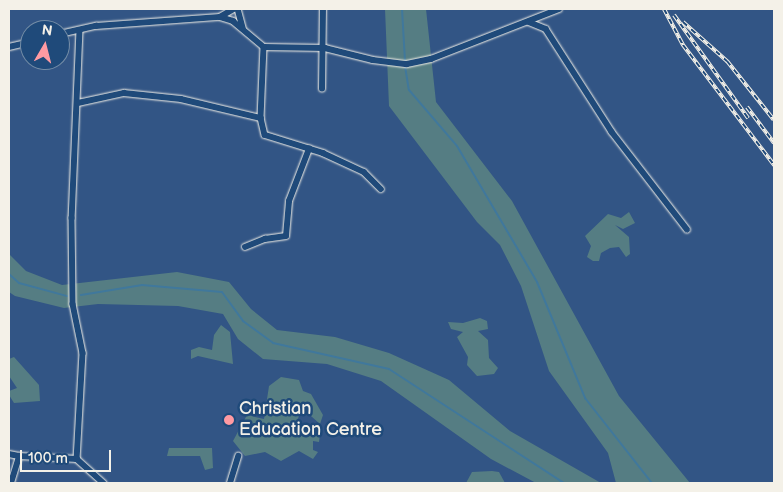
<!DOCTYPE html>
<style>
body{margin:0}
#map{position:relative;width:783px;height:492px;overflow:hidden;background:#325585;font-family:"Balsamiq Sans",sans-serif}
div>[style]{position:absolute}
.green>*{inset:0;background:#557d83}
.stream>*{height:2px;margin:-1px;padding:0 1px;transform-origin:1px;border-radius:1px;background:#40789c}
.roads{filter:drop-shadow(0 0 1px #f4f1e8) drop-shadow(0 0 1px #f4f1e8)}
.street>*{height:5.5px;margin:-2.75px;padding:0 2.75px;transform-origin:2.75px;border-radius:2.75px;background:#1f4a7a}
.rail>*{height:4px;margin-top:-2px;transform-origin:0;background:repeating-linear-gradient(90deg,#1f4a7a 0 5.5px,#f4f1e8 0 11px);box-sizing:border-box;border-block:1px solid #f4f1e8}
.dots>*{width:14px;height:14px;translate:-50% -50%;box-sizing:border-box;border:2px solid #1f4a7a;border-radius:50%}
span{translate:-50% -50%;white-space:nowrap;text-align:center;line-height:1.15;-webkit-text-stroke:5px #1f4a7a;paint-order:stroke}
.poi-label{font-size:18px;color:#f4f1e8}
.left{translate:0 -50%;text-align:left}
.frame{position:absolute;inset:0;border:10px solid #f4f1e8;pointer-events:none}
.north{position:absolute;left:20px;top:20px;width:50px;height:50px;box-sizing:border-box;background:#1f4a7a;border:1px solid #748da6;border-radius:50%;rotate:8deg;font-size:14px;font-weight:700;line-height:20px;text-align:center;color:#f4f1e8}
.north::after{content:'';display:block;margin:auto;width:18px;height:22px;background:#ff9aa2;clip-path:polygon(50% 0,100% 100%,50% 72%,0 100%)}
.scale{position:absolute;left:20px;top:450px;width:91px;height:22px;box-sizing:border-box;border:2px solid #f4f1e8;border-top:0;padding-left:6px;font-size:15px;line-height:18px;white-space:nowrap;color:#f4f1e8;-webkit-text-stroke:4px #1f4a7a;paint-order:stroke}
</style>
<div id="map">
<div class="green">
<i style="clip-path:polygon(385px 9px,426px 9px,436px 102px,512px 201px,619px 396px,690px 483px,616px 483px,608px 453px,549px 371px,521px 286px,500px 245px,477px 222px,389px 106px)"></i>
<i style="clip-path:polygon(629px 212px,635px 223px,623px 229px,615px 225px,629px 237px,630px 254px,626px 257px,619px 247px,610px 248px,601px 253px,599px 261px,593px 261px,587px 257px,591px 246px,585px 236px,608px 214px,621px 218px)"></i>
<i style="clip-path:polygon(9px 254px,26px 271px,62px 285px,177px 272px,229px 282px,251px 309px,277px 330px,335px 337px,389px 353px,449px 380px,510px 431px,601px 483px,536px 483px,491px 459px,381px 381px,327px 364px,263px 359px,238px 339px,223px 314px,178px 306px,98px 304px,64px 308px,15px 296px,9px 292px)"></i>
<i style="clip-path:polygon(480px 318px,487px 321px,488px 329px,478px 331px,488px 340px,489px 358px,498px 368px,494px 374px,477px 376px,467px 365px,468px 357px,457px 337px,463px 332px,451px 329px,448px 322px,463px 323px)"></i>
<i style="clip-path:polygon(221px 325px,230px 332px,233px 364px,198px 356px,191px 359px,191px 350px,199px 347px,212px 350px,214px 335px)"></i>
<i style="clip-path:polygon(14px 357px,39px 385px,40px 401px,14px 403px,9px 395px,9px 391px,17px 388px,9px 376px,9px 359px)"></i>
<i style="clip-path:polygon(281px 377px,299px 380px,303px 391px,311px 394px,323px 415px,320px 424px,303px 409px,297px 420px,298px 426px,311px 427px,320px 434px,319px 442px,313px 441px,313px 450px,318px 452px,313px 459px,299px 451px,281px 461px,265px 452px,245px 456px,233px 441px,247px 415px,264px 419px,269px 386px)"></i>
<i style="clip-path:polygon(169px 448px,212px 448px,213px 468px,205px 470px,200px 456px,167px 456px)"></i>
<i style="clip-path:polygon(492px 471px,499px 472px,505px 483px,466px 483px,472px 472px)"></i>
</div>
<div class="stream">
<i style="left:402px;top:9px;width:52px;rotate:86.7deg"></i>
<i style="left:405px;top:66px;width:24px;rotate:81deg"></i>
<i style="left:409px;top:90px;width:74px;rotate:49.4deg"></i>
<i style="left:457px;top:146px;width:158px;rotate:59.5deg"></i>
<i style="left:537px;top:282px;width:126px;rotate:67.5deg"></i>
<i style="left:585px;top:398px;width:108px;rotate:51.8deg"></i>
<i style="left:9px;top:274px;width:13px;rotate:42deg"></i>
<i style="left:19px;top:283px;width:50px;rotate:15.2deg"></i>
<i style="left:81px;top:295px;width:62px;rotate:-9.3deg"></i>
<i style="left:142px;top:285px;width:80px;rotate:5deg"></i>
<i style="left:222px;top:292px;width:36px;rotate:54deg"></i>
<i style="left:243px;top:321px;width:37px;rotate:36deg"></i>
<i style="left:273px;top:343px;width:119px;rotate:12.6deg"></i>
<i style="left:389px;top:369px;width:209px;rotate:33.1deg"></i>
</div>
<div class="roads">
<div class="street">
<i style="left:238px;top:9px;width:20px;rotate:75deg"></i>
<i style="left:220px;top:17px;width:14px;rotate:17deg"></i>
<i style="left:233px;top:21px;width:40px;rotate:40deg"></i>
<i style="left:264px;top:47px;width:61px;rotate:0.9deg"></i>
<i style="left:325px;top:48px;width:49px;rotate:14deg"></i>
<i style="left:373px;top:60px;width:34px;rotate:7deg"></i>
<i style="left:407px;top:64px;width:25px;rotate:-12deg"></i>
<i style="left:431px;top:59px;width:137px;rotate:-21.3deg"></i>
<i style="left:529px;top:22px;width:18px;rotate:22deg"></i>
<i style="left:546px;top:29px;width:122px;rotate:57.3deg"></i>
<i style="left:612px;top:132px;width:123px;rotate:52.3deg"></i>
<i style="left:80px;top:30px;width:188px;rotate:92.4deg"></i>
<i style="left:72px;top:218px;width:86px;rotate:89.3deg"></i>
<i style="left:73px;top:304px;width:50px;rotate:78.5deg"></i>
<i style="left:83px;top:353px;width:106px;rotate:93.2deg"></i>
<i style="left:77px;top:459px;width:36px;rotate:42deg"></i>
<i style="left:60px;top:34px;width:37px;rotate:-13deg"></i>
<i style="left:96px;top:26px;width:124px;rotate:-4.2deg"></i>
<i style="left:220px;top:17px;width:16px;rotate:-30deg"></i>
<i style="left:9px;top:47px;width:22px;rotate:-13deg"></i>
<i style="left:264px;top:47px;width:71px;rotate:92.4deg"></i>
<i style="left:261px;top:118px;width:17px;rotate:77deg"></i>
<i style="left:265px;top:135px;width:61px;rotate:17.2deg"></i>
<i style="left:323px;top:153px;width:45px;rotate:24.9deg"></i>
<i style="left:364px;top:172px;width:24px;rotate:45deg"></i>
<i style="left:322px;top:89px;width:80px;rotate:-89.3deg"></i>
<i style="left:78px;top:103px;width:47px;rotate:-12.3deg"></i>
<i style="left:124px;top:93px;width:57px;rotate:6deg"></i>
<i style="left:181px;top:99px;width:82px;rotate:13.4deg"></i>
<i style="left:245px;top:247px;width:22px;rotate:-22deg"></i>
<i style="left:265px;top:239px;width:21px;rotate:-8deg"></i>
<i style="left:286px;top:236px;width:35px;rotate:-85deg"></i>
<i style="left:289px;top:201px;width:56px;rotate:-69deg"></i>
<i style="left:9px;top:454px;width:10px;rotate:11deg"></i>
<i style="left:11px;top:483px;width:28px;rotate:-73deg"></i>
<i style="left:19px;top:456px;width:58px;rotate:3deg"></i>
<i style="left:230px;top:483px;width:28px;rotate:-73deg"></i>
</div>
</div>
<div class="rail">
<i style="left:664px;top:9px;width:41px;rotate:62.2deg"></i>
<i style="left:683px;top:45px;width:151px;rotate:52.8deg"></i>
<i style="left:674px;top:15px;width:127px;rotate:54.3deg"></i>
<i style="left:683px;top:22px;width:59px;rotate:41.6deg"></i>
<i style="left:727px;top:61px;width:75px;rotate:51.5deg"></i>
<i style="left:747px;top:107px;width:45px;rotate:53.1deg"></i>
</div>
<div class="dots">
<i style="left:229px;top:420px;background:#ff9aa2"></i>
</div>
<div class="poi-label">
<span class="left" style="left:239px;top:420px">Christian<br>Education Centre</span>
</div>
<div class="frame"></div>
<div class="north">N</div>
<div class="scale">100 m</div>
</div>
